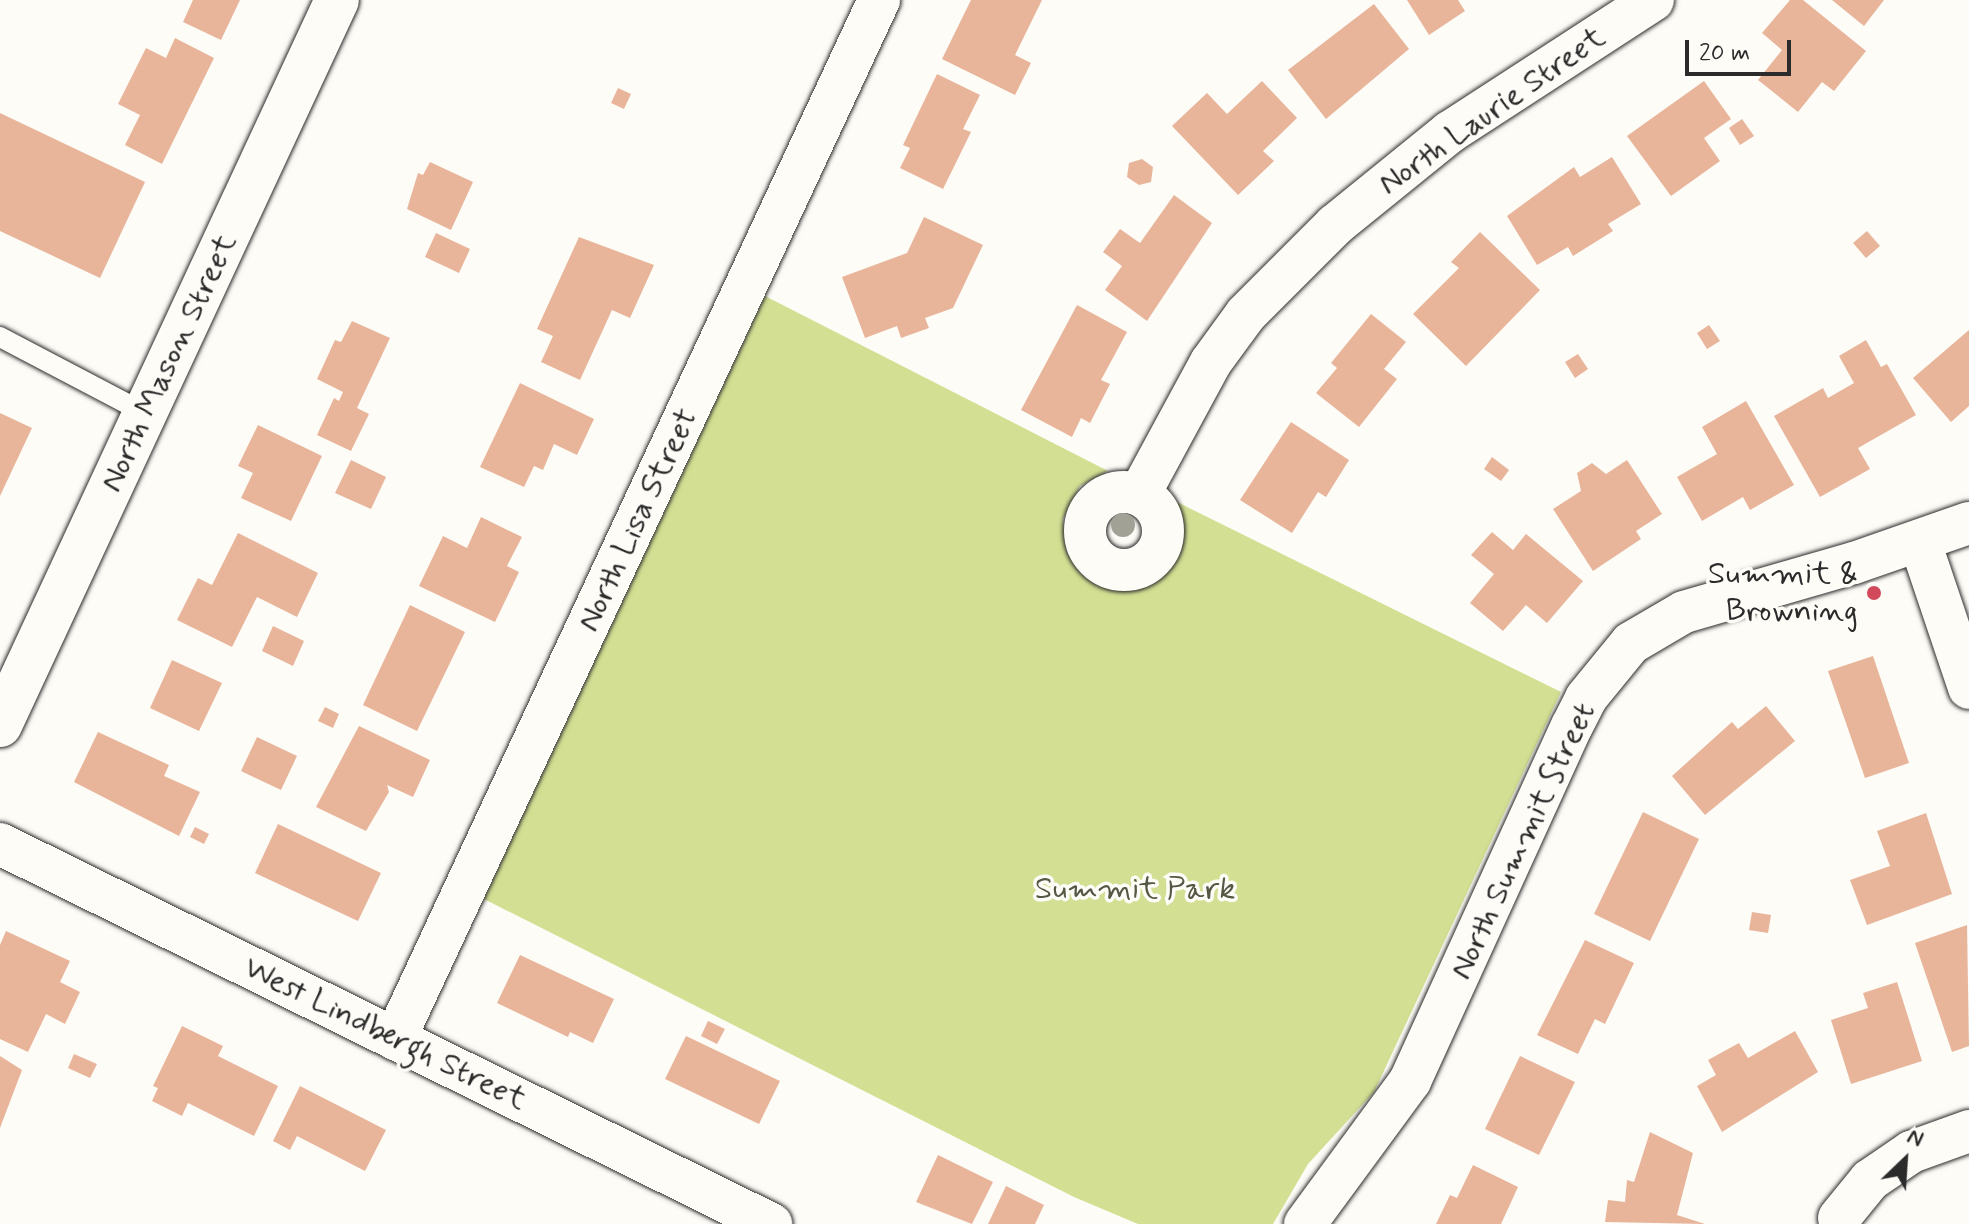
<!DOCTYPE html>
<style>
body{margin:0}
#map{position:relative;width:1969px;height:1224px;overflow:hidden;background:#fdfcf7;font-family:Mynerve,sans-serif}
div>[style]{position:absolute}
.green>*{inset:0;background:#d3e093}
.building>*{inset:0;background:#e8b59b}
.roads{filter:drop-shadow(0 0 2px #2b2b2b) drop-shadow(0 0 2px #2b2b2b)}
.service>*{height:20px;margin:-10px;padding:0 10px;transform-origin:10px;border-radius:10px;background:#fdfcf7}
.minor>*{height:42px;margin:-21px;padding:0 21px;transform-origin:21px;border-radius:21px;background:#fdfcf7}
.minor>.ring{margin:-21px;padding:0;box-sizing:content-box;background:none;border:42px solid #fdfcf7;border-radius:50%}
.secondary>*{height:44px;margin:-22px;padding:0 22px;transform-origin:22px;border-radius:22px;background:#fdfcf7}
.trees>*{width:24px;height:24px;margin:-12px;border-radius:50%;background:#a1a295}
.dots>*{width:22px;height:22px;translate:-50% -50%;box-sizing:border-box;border:4px solid #fdfcf7;border-radius:50%}
span{translate:-50% -50%;white-space:nowrap;text-align:center;line-height:1.15;-webkit-text-stroke:7px #fdfcf7;paint-order:stroke}
.street-label{font-size:32px;color:#2b2b2b}
.poi-label{font-size:32px;color:#2b2b2b}
.right{translate:-100% -50%;text-align:right}
.park-label{font-size:32px;color:#555845}
.north{position:absolute;left:1865px;top:1120px;width:80px;height:80px;-webkit-text-stroke:6px #fdfcf7;paint-order:stroke;rotate:25deg;font-size:22px;font-weight:700;line-height:32px;text-align:center;color:#2b2b2b}
.north::after{content:'';display:block;margin:auto;width:28px;height:36px;background:#2b2b2b;clip-path:polygon(50% 0,100% 100%,50% 72%,0 100%)}
.scale{position:absolute;left:1685px;top:40px;width:106px;height:36px;box-sizing:border-box;border:4px solid #2b2b2b;border-top:0;padding-left:10px;font-size:24px;line-height:28px;white-space:nowrap;color:#2b2b2b;-webkit-text-stroke:6px #fdfcf7;paint-order:stroke}
</style>
<div id="map">
<div class="green">
<i style="clip-path:polygon(765px 296px,1108px 471px,1080px 486px,1063px 519px,1067px 553px,1098px 583px,1131px 588px,1169px 566px,1182px 530px,1175px 501px,1561px 692px,1374px 1092px,1308px 1164px,1273px 1224px,1138px 1224px,1074px 1197px,484px 899px)"></i>
</div>
<div class="building">
<i style="clip-path:polygon(193px 0,240px 0,221px 40px,183px 22px)"></i>
<i style="clip-path:polygon(971px 0,1042px 0,1015px 55px,1031px 63px,1015px 95px,942px 59px)"></i>
<i style="clip-path:polygon(1407px 0,1458px 0,1465px 11px,1429px 35px)"></i>
<i style="clip-path:polygon(1790px 0,1803px 0,1866px 51px,1834px 91px,1822px 82px,1798px 112px,1758px 80px,1782px 50px,1762px 33px)"></i>
<i style="clip-path:polygon(1832px 0,1884px 0,1864px 26px)"></i>
<i style="clip-path:polygon(1374px 4px,1409px 49px,1326px 119px,1288px 70px)"></i>
<i style="clip-path:polygon(175px 38px,214px 58px,162px 164px,125px 145px,140px 115px,118px 104px,146px 48px,166px 58px)"></i>
<i style="clip-path:polygon(937px 74px,980px 95px,963px 129px,971px 132px,943px 189px,900px 168px,910px 148px,903px 145px)"></i>
<i style="clip-path:polygon(1262px 81px,1297px 118px,1263px 151px,1274px 161px,1238px 195px,1172px 126px,1207px 93px,1227px 114px)"></i>
<i style="clip-path:polygon(1704px 81px,1731px 119px,1704px 138px,1720px 161px,1671px 196px,1627px 136px)"></i>
<i style="clip-path:polygon(618px 88px,631px 94px,624px 109px,611px 103px)"></i>
<i style="clip-path:polygon(0 113px,145px 182px,100px 278px,0 231px)"></i>
<i style="clip-path:polygon(1742px 119px,1754px 136px,1740px 145px,1729px 128px)"></i>
<i style="clip-path:polygon(1612px 157px,1641px 204px,1608px 224px,1613px 231px,1573px 256px,1568px 247px,1537px 265px,1507px 216px,1574px 167px,1580px 177px)"></i>
<i style="clip-path:polygon(1142px 159px,1153px 167px,1151px 182px,1139px 185px,1127px 177px,1129px 163px)"></i>
<i style="clip-path:polygon(430px 162px,473px 182px,451px 230px,407px 209px,418px 173px,423px 175px)"></i>
<i style="clip-path:polygon(1174px 195px,1212px 223px,1147px 321px,1105px 290px,1122px 266px,1103px 252px,1120px 229px,1140px 243px)"></i>
<i style="clip-path:polygon(924px 217px,983px 245px,953px 308px,925px 318px,929px 328px,901px 338px,897px 326px,865px 338px,842px 277px,907px 253px)"></i>
<i style="clip-path:polygon(1867px 231px,1880px 246px,1866px 258px,1853px 243px)"></i>
<i style="clip-path:polygon(1480px 232px,1540px 290px,1466px 366px,1413px 314px,1459px 268px,1451px 262px)"></i>
<i style="clip-path:polygon(436px 233px,470px 249px,459px 273px,425px 257px)"></i>
<i style="clip-path:polygon(579px 237px,654px 265px,630px 318px,612px 310px,580px 380px,541px 362px,553px 336px,537px 329px)"></i>
<i style="clip-path:polygon(1077px 305px,1127px 332px,1101px 380px,1110px 384px,1090px 423px,1081px 418px,1072px 437px,1021px 410px)"></i>
<i style="clip-path:polygon(1371px 314px,1406px 342px,1384px 369px,1397px 379px,1359px 427px,1316px 393px,1337px 368px,1331px 363px)"></i>
<i style="clip-path:polygon(352px 321px,390px 338px,357px 408px,369px 414px,351px 451px,317px 435px,334px 398px,339px 401px,343px 392px,317px 379px,335px 340px,341px 342px)"></i>
<i style="clip-path:polygon(1709px 325px,1720px 341px,1707px 349px,1697px 333px)"></i>
<i style="clip-path:polygon(1969px 330px,1969px 406px,1951px 422px,1913px 378px)"></i>
<i style="clip-path:polygon(1866px 340px,1881px 367px,1887px 364px,1916px 415px,1858px 448px,1870px 469px,1820px 497px,1774px 416px,1823px 388px,1828px 398px,1854px 383px,1839px 356px)"></i>
<i style="clip-path:polygon(1578px 354px,1588px 369px,1575px 378px,1565px 362px)"></i>
<i style="clip-path:polygon(520px 383px,594px 419px,577px 455px,554px 444px,543px 470px,534px 466px,524px 487px,480px 467px)"></i>
<i style="clip-path:polygon(1746px 401px,1794px 485px,1750px 510px,1743px 497px,1702px 521px,1677px 477px,1717px 454px,1702px 427px)"></i>
<i style="clip-path:polygon(0 413px,32px 428px,0 496px)"></i>
<i style="clip-path:polygon(1291px 422px,1349px 460px,1326px 497px,1318px 492px,1292px 533px,1240px 500px)"></i>
<i style="clip-path:polygon(258px 425px,322px 456px,291px 521px,241px 498px,253px 473px,238px 466px)"></i>
<i style="clip-path:polygon(1492px 457px,1509px 470px,1501px 481px,1484px 469px)"></i>
<i style="clip-path:polygon(351px 460px,386px 477px,371px 509px,335px 493px)"></i>
<i style="clip-path:polygon(1627px 460px,1662px 514px,1636px 531px,1641px 539px,1593px 571px,1553px 509px,1581px 491px,1577px 473px,1592px 463px,1606px 474px)"></i>
<i style="clip-path:polygon(481px 517px,522px 537px,507px 566px,519px 572px,495px 622px,419px 586px,443px 536px,467px 548px)"></i>
<i style="clip-path:polygon(1492px 532px,1513px 550px,1526px 534px,1583px 581px,1547px 623px,1526px 605px,1503px 631px,1470px 603px,1494px 574px,1471px 555px)"></i>
<i style="clip-path:polygon(238px 533px,318px 573px,297px 617px,257px 597px,232px 647px,177px 620px,198px 578px,212px 585px)"></i>
<i style="clip-path:polygon(410px 605px,465px 632px,417px 731px,363px 705px)"></i>
<i style="clip-path:polygon(273px 626px,304px 641px,293px 666px,262px 651px)"></i>
<i style="clip-path:polygon(1873px 656px,1909px 763px,1865px 778px,1828px 671px)"></i>
<i style="clip-path:polygon(172px 660px,222px 683px,199px 731px,150px 708px)"></i>
<i style="clip-path:polygon(1766px 706px,1795px 741px,1705px 815px,1672px 776px,1732px 722px,1738px 729px)"></i>
<i style="clip-path:polygon(325px 707px,339px 714px,333px 728px,318px 721px)"></i>
<i style="clip-path:polygon(359px 726px,430px 760px,413px 797px,387px 785px,389px 792px,366px 831px,316px 807px)"></i>
<i style="clip-path:polygon(98px 732px,169px 765px,164px 776px,200px 792px,179px 836px,74px 782px)"></i>
<i style="clip-path:polygon(257px 737px,297px 756px,281px 790px,241px 771px)"></i>
<i style="clip-path:polygon(1643px 812px,1699px 839px,1650px 941px,1594px 914px)"></i>
<i style="clip-path:polygon(1926px 813px,1952px 894px,1867px 925px,1850px 880px,1890px 866px,1877px 831px)"></i>
<i style="clip-path:polygon(278px 824px,381px 873px,358px 921px,255px 873px)"></i>
<i style="clip-path:polygon(195px 827px,209px 834px,204px 844px,190px 837px)"></i>
<i style="clip-path:polygon(1752px 912px,1771px 915px,1768px 933px,1749px 930px)"></i>
<i style="clip-path:polygon(1967px 925px,1969px 1046px,1952px 1052px,1915px 943px)"></i>
<i style="clip-path:polygon(6px 931px,70px 961px,60px 982px,80px 992px,65px 1024px,46px 1014px,28px 1052px,0 1039px,0 945px)"></i>
<i style="clip-path:polygon(1585px 940px,1634px 963px,1605px 1024px,1595px 1019px,1578px 1054px,1537px 1035px)"></i>
<i style="clip-path:polygon(520px 955px,614px 999px,593px 1043px,570px 1032px,568px 1037px,497px 1003px)"></i>
<i style="clip-path:polygon(1897px 982px,1922px 1061px,1851px 1084px,1831px 1020px,1868px 1008px,1863px 993px)"></i>
<i style="clip-path:polygon(708px 1021px,725px 1029px,717px 1044px,701px 1036px)"></i>
<i style="clip-path:polygon(182px 1026px,223px 1046px,218px 1056px,278px 1086px,254px 1136px,188px 1103px,182px 1116px,152px 1101px,158px 1088px,153px 1086px)"></i>
<i style="clip-path:polygon(1795px 1031px,1818px 1072px,1722px 1132px,1697px 1086px,1716px 1075px,1708px 1060px,1739px 1043px,1748px 1058px)"></i>
<i style="clip-path:polygon(686px 1036px,780px 1081px,759px 1124px,665px 1079px)"></i>
<i style="clip-path:polygon(74px 1054px,97px 1064px,90px 1078px,68px 1068px)"></i>
<i style="clip-path:polygon(0 1056px,22px 1070px,0 1128px)"></i>
<i style="clip-path:polygon(1520px 1056px,1575px 1082px,1539px 1155px,1485px 1129px)"></i>
<i style="clip-path:polygon(300px 1086px,386px 1130px,365px 1171px,297px 1136px,290px 1150px,273px 1141px)"></i>
<i style="clip-path:polygon(1650px 1132px,1693px 1153px,1677px 1215px,1705px 1224px,1605px 1222px,1608px 1200px,1625px 1202px,1627px 1180px,1634px 1182px)"></i>
<i style="clip-path:polygon(938px 1155px,993px 1182px,972px 1224px,916px 1202px)"></i>
<i style="clip-path:polygon(1473px 1165px,1518px 1187px,1501px 1224px,1436px 1224px,1450px 1195px,1457px 1198px)"></i>
<i style="clip-path:polygon(1006px 1186px,1044px 1205px,1035px 1224px,988px 1224px)"></i>
</div>
<div class="roads">
<div class="service">
<i style="left:0;top:337px;width:164px;rotate:27.7deg"></i>
</div>
<div class="minor">
<i class="ring" style="left:1085px;top:492px;width:36px;height:36px"></i>
<i style="left:1139px;top:495px;width:151px;rotate:-61.6deg"></i>
<i style="left:1211px;top:362px;width:59px;rotate:-53.9deg"></i>
<i style="left:1246px;top:314px;width:126px;rotate:-45deg"></i>
<i style="left:1335px;top:225px;width:148px;rotate:-39deg"></i>
<i style="left:1450px;top:132px;width:242px;rotate:-33deg"></i>
<i style="left:1920px;top:542px;width:154px;rotate:71.4deg"></i>
<i style="left:0;top:844px;width:860px;rotate:26.24deg"></i>
<i style="left:395px;top:1039px;width:1146px;rotate:-65.02deg"></i>
<i style="left:1839px;top:1218px;width:49px;rotate:-50.8deg"></i>
<i style="left:1870px;top:1180px;width:50px;rotate:-34.3deg"></i>
<i style="left:1911px;top:1152px;width:62px;rotate:-19.9deg"></i>
<i style="left:1305px;top:1224px;width:177px;rotate:-53.7deg"></i>
<i style="left:1410px;top:1081px;width:390px;rotate:-65.5deg"></i>
<i style="left:1572px;top:726px;width:31px;rotate:-63deg"></i>
<i style="left:1586px;top:698px;width:71px;rotate:-50.7deg"></i>
<i style="left:1631px;top:643px;width:61px;rotate:-30.3deg"></i>
<i style="left:1684px;top:612px;width:177px;rotate:-16.1deg"></i>
<i style="left:1854px;top:563px;width:122px;rotate:-19.2deg"></i>
</div>
<div class="secondary">
<i style="left:0;top:725px;width:799px;rotate:-65.07deg"></i>
</div>
</div>
<div class="trees">
<i style="left:1123px;top:525px"></i>
</div>
<div class="dots">
<i style="left:1874px;top:593px;background:#d1495b"></i>
</div>
<div class="street-label">
<span style="left:1492px;top:111px;rotate:-35deg">North Laurie Street</span>
<span style="left:169px;top:363px;rotate:-65deg">North Mason Street</span>
<span style="left:638px;top:520px;rotate:-65deg">North Lisa Street</span>
<span style="left:1523px;top:841px;rotate:-65deg">North Summit Street</span>
<span style="left:385px;top:1034px;rotate:26deg">West Lindbergh Street</span>
</div>
<div class="poi-label">
<span class="right" style="left:1858px;top:593px">Summit &amp;<br>Browning</span>
</div>
<div class="park-label">
<span style="left:1135px;top:889px">Summit Park</span>
</div>
<div class="north">N</div>
<div class="scale">20 m</div>
</div>
